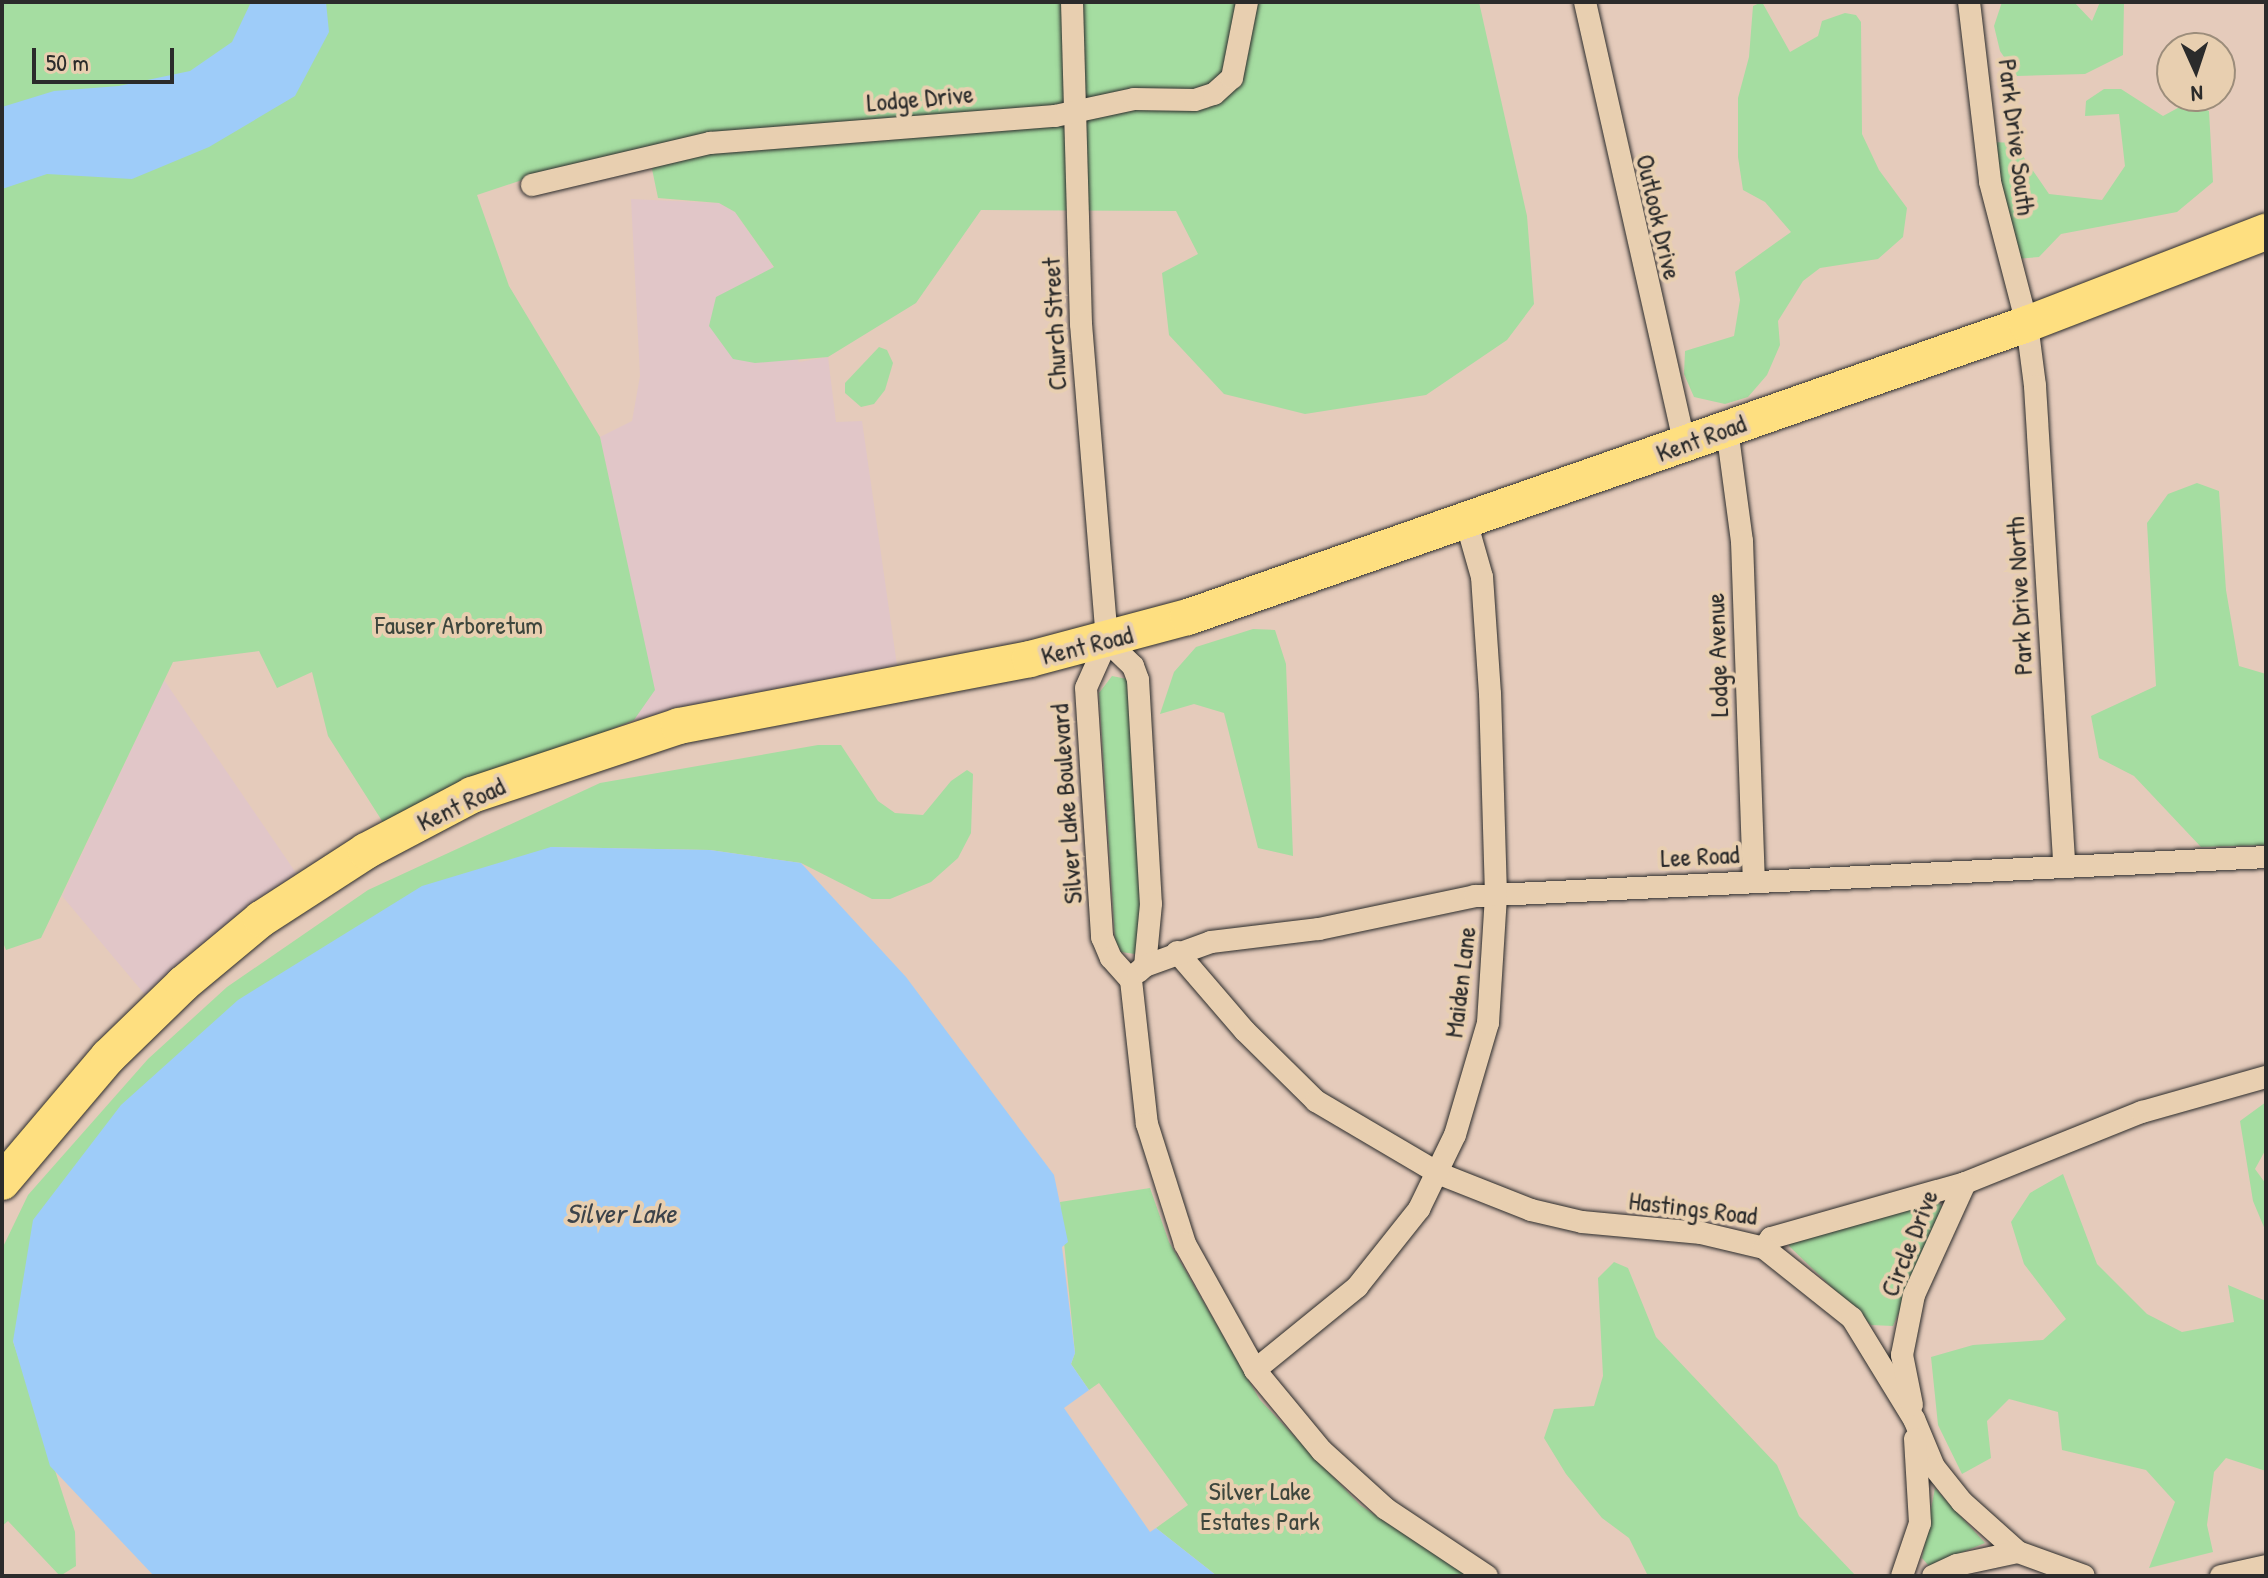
<!DOCTYPE html>
<style>
body{margin:0}
#map{position:relative;width:2268px;height:1578px;overflow:hidden;background:#e5cbbb;font-family:"Patrick Hand",sans-serif}
div>[style]{position:absolute}
.built>*{inset:0;background:#e1c6c8}
.green>*{inset:0;background:#a5dda1}
.water>*{inset:0;background:#9eccf9}
.roads{filter:drop-shadow(0 0 2px #2b2b2b) drop-shadow(0 0 2px #2b2b2b)}
.minor>*{height:22px;margin:-11px;padding:0 11px;transform-origin:11px;border-radius:11px;background:#e8cfb0}
.primary>*{height:36px;margin:-18px;padding:0 18px;transform-origin:18px;border-radius:18px;background:#fedf80}
span{translate:-50% -50%;white-space:nowrap;text-align:center;line-height:1.15;-webkit-text-stroke:8px #e8cfb0;paint-order:stroke}
.street-label{font-size:26px;color:#2b2b2b}
.park-label{font-size:26px;color:#3d463d}
.water-label{font-size:28px;color:#3c434a;font-style:italic}
.frame{position:absolute;inset:0;border:4px solid #2b2b2b;pointer-events:none}
.north{position:absolute;left:2156px;top:32px;width:80px;height:80px;box-sizing:border-box;background:#e8cfb0;border:2px solid #9c8d7b;border-radius:50%;rotate:177deg;font-size:22px;font-weight:700;line-height:32px;text-align:center;color:#2b2b2b}
.north::after{content:'';display:block;margin:auto;width:28px;height:36px;background:#2b2b2b;clip-path:polygon(50% 0,100% 100%,50% 72%,0 100%)}
.scale{position:absolute;left:32px;top:48px;width:142px;height:36px;box-sizing:border-box;border:4px solid #2b2b2b;border-top:0;padding-left:10px;font-size:24px;line-height:28px;white-space:nowrap;color:#2b2b2b;-webkit-text-stroke:6px #e8cfb0;paint-order:stroke}
</style>
<div id="map">
<div class="built">
<i style="clip-path:polygon(631px 199px,719px 203px,735px 212px,774px 268px,751px 281px,799px 362px,828px 357px,836px 422px,862px 421px,897px 665px,634px 720px,654px 689px,600px 437px,632px 421px,640px 376px)"></i>
<i style="clip-path:polygon(164px 680px,307px 889px,157px 1009px,62px 896px)"></i>
</div>
<div class="green">
<i style="clip-path:polygon(2px 2px,1479px 2px,1527px 216px,1534px 304px,1507px 340px,1426px 395px,1305px 414px,1224px 394px,1169px 335px,1162px 273px,1198px 254px,1176px 211px,981px 210px,916px 303px,828px 357px,755px 363px,733px 359px,709px 326px,716px 297px,774px 267px,735px 212px,719px 203px,658px 198px,652px 169px,660px 160px,555px 169px,477px 195px,509px 286px,600px 437px,655px 690px,634px 720px,384px 824px,328px 736px,312px 672px,277px 688px,259px 651px,173px 662px,41px 938px,6px 950px,2px 940px)"></i>
<i style="clip-path:polygon(1762px 2px,1790px 52px,1818px 36px,1822px 21px,1845px 13px,1856px 15px,1861px 22px,1862px 134px,1879px 170px,1907px 208px,1903px 237px,1878px 259px,1820px 268px,1803px 281px,1778px 321px,1780px 345px,1767px 375px,1748px 397px,1725px 404px,1694px 397px,1684px 374px,1685px 351px,1734px 336px,1740px 300px,1735px 272px,1791px 232px,1765px 202px,1743px 190px,1738px 157px,1738px 98px,1749px 57px,1753px 6px)"></i>
<i style="clip-path:polygon(2002px 2px,2074px 2px,2092px 21px,2100px 2px,2124px 2px,2123px 55px,2085px 74px,2017px 76px,2000px 51px,1994px 26px)"></i>
<i style="clip-path:polygon(2104px 89px,2121px 89px,2163px 116px,2187px 103px,2209px 111px,2213px 182px,2177px 212px,2061px 234px,2039px 257px,2016px 259px,1992px 142px,2014px 143px,2049px 194px,2102px 200px,2125px 166px,2119px 114px,2085px 116px,2086px 101px)"></i>
<i style="clip-path:polygon(879px 347px,887px 350px,893px 363px,885px 390px,874px 404px,861px 407px,845px 393px,845px 383px)"></i>
<i style="clip-path:polygon(2197px 483px,2219px 491px,2226px 590px,2239px 666px,2266px 674px,2266px 845px,2201px 847px,2134px 776px,2099px 758px,2091px 716px,2156px 686px,2147px 523px,2168px 494px)"></i>
<i style="clip-path:polygon(1253px 629px,1275px 630px,1286px 664px,1293px 856px,1258px 848px,1224px 713px,1194px 704px,1160px 714px,1174px 672px,1196px 647px)"></i>
<i style="clip-path:polygon(1112px 676px,1127px 679px,1130px 686px,1145px 943px,1135px 954px,1121px 952px,1115px 940px,1099px 693px)"></i>
<i style="clip-path:polygon(818px 745px,841px 745px,878px 801px,895px 813px,923px 815px,951px 781px,967px 770px,973px 774px,971px 833px,958px 858px,931px 882px,890px 899px,872px 899px,801px 863px,710px 850px,551px 847px,13px 1341px,75px 1532px,76px 1566px,60px 1576px,8px 1521px,2px 1526px,2px 1249px,28px 1195px,148px 1059px,227px 987px,368px 890px,600px 783px)"></i>
<i style="clip-path:polygon(2266px 1102px,2266px 1149px,2255px 1169px,2266px 1184px,2266px 1232px,2253px 1201px,2240px 1121px)"></i>
<i style="clip-path:polygon(2063px 1174px,2097px 1264px,2147px 1314px,2182px 1332px,2234px 1322px,2228px 1285px,2266px 1301px,2266px 1471px,2226px 1458px,2214px 1472px,2207px 1525px,2213px 1552px,2149px 1568px,2175px 1502px,2146px 1470px,2062px 1450px,2058px 1412px,2009px 1399px,1987px 1421px,1991px 1458px,1962px 1474px,1938px 1425px,1931px 1357px,1973px 1345px,2043px 1340px,2066px 1319px,2024px 1264px,2011px 1222px,2030px 1193px)"></i>
<i style="clip-path:polygon(1150px 1188px,1169px 1242px,1260px 1400px,1360px 1505px,1468px 1576px,1217px 1576px,1156px 1528px,1188px 1505px,1099px 1383px,1089px 1390px,1071px 1364px,1075px 1353px,1060px 1202px)"></i>
<i style="clip-path:polygon(1937px 1201px,1944px 1209px,1893px 1326px,1871px 1325px,1789px 1246px,1790px 1240px)"></i>
<i style="clip-path:polygon(1614px 1262px,1628px 1268px,1656px 1337px,1777px 1465px,1799px 1516px,1856px 1576px,1648px 1576px,1629px 1538px,1602px 1518px,1566px 1474px,1544px 1438px,1554px 1409px,1594px 1406px,1603px 1376px,1598px 1278px)"></i>
<i style="clip-path:polygon(1935px 1488px,1985px 1543px,1929px 1566px,1922px 1558px)"></i>
</div>
<div class="water">
<i style="clip-path:polygon(251px 2px,326px 2px,329px 32px,295px 96px,209px 147px,132px 179px,47px 174px,2px 189px,2px 107px,54px 91px,119px 86px,190px 71px,232px 42px)"></i>
<i style="clip-path:polygon(551px 847px,710px 850px,801px 863px,906px 977px,1054px 1175px,1068px 1242px,1062px 1247px,1075px 1353px,1071px 1364px,1089px 1390px,1064px 1408px,1150px 1532px,1156px 1528px,1217px 1576px,154px 1576px,50px 1466px,13px 1341px,33px 1220px,121px 1105px,238px 1000px,422px 886px)"></i>
</div>
<div class="roads">
<div class="minor">
<i style="left:1072px;top:2px;width:322px;rotate:88.4deg"></i>
<i style="left:1081px;top:324px;width:318px;rotate:85.3deg"></i>
<i style="left:1585px;top:2px;width:453px;rotate:77.3deg"></i>
<i style="left:1969px;top:2px;width:181px;rotate:83.3deg"></i>
<i style="left:1990px;top:182px;width:147px;rotate:75.4deg"></i>
<i style="left:2027px;top:324px;width:63px;rotate:82.6deg"></i>
<i style="left:2035px;top:386px;width:480px;rotate:86.5deg"></i>
<i style="left:532px;top:185px;width:183px;rotate:-13.3deg"></i>
<i style="left:710px;top:143px;width:346px;rotate:-4.5deg"></i>
<i style="left:1055px;top:116px;width:81px;rotate:-12.1deg"></i>
<i style="left:1134px;top:99px;width:61px;rotate:0.9deg"></i>
<i style="left:1195px;top:100px;width:20px;rotate:-18deg"></i>
<i style="left:1214px;top:94px;width:24px;rotate:-42deg"></i>
<i style="left:1232px;top:78px;width:77px;rotate:-78.8deg"></i>
<i style="left:1727px;top:429px;width:113px;rotate:82.4deg"></i>
<i style="left:1742px;top:541px;width:339px;rotate:88deg"></i>
<i style="left:1107px;top:641px;width:51px;rotate:114.1deg"></i>
<i style="left:1086px;top:688px;width:250px;rotate:86.3deg"></i>
<i style="left:1102px;top:937px;width:23px;rotate:67deg"></i>
<i style="left:1111px;top:958px;width:30px;rotate:48deg"></i>
<i style="left:1131px;top:980px;width:145px;rotate:83.7deg"></i>
<i style="left:1147px;top:1124px;width:126px;rotate:72.4deg"></i>
<i style="left:1185px;top:1244px;width:144px;rotate:60.9deg"></i>
<i style="left:1255px;top:1370px;width:105px;rotate:50.4deg"></i>
<i style="left:1322px;top:1451px;width:86px;rotate:42.2deg"></i>
<i style="left:1386px;top:1509px;width:121px;rotate:33.6deg"></i>
<i style="left:1107px;top:641px;width:36px;rotate:44deg"></i>
<i style="left:1133px;top:666px;width:15px;rotate:70deg"></i>
<i style="left:1138px;top:680px;width:224px;rotate:86.7deg"></i>
<i style="left:1151px;top:904px;width:62px;rotate:95.5deg"></i>
<i style="left:1145px;top:966px;width:9px;rotate:139deg"></i>
<i style="left:1177px;top:952px;width:104px;rotate:49.3deg"></i>
<i style="left:1245px;top:1031px;width:100px;rotate:44.6deg"></i>
<i style="left:1316px;top:1101px;width:144px;rotate:30.5deg"></i>
<i style="left:1440px;top:1174px;width:98px;rotate:21.6deg"></i>
<i style="left:1531px;top:1210px;width:52px;rotate:13.2deg"></i>
<i style="left:1582px;top:1222px;width:120px;rotate:5.3deg"></i>
<i style="left:1701px;top:1233px;width:65px;rotate:13.4deg"></i>
<i style="left:1764px;top:1248px;width:12px;rotate:-55deg"></i>
<i style="left:1771px;top:1238px;width:202px;rotate:-15.8deg"></i>
<i style="left:1965px;top:1183px;width:191px;rotate:-21.9deg"></i>
<i style="left:2142px;top:1112px;width:129px;rotate:-15.8deg"></i>
<i style="left:1145px;top:966px;width:70px;rotate:-20deg"></i>
<i style="left:1211px;top:942px;width:109px;rotate:-6.9deg"></i>
<i style="left:1319px;top:929px;width:159px;rotate:-11.9deg"></i>
<i style="left:1475px;top:896px;width:792px;rotate:-2.82deg"></i>
<i style="left:1764px;top:1248px;width:112px;rotate:38.5deg"></i>
<i style="left:1852px;top:1318px;width:119px;rotate:58.5deg"></i>
<i style="left:1914px;top:1419px;width:52px;rotate:67.4deg"></i>
<i style="left:1934px;top:1467px;width:45px;rotate:51.3deg"></i>
<i style="left:1962px;top:1502px;width:75px;rotate:41.8deg"></i>
<i style="left:2018px;top:1552px;width:70px;rotate:20deg"></i>
<i style="left:1255px;top:1370px;width:132px;rotate:-39.1deg"></i>
<i style="left:1357px;top:1287px;width:100px;rotate:-51.5deg"></i>
<i style="left:1419px;top:1209px;width:82px;rotate:-64.1deg"></i>
<i style="left:1455px;top:1135px;width:117px;rotate:-73.6deg"></i>
<i style="left:1488px;top:1023px;width:128px;rotate:-86.4deg"></i>
<i style="left:1496px;top:895px;width:201px;rotate:-91.7deg"></i>
<i style="left:1490px;top:694px;width:117px;rotate:-93.9deg"></i>
<i style="left:1482px;top:577px;width:58px;rotate:-105.9deg"></i>
<i style="left:1912px;top:1405px;width:51px;rotate:-101.3deg"></i>
<i style="left:1902px;top:1355px;width:61px;rotate:-78.7deg"></i>
<i style="left:1914px;top:1295px;width:123px;rotate:-65.5deg"></i>
<i style="left:1902px;top:1576px;width:56px;rotate:-71.2deg"></i>
<i style="left:1920px;top:1523px;width:84px;rotate:-93.4deg"></i>
<i style="left:1933px;top:1576px;width:26px;rotate:-25deg"></i>
<i style="left:1957px;top:1565px;width:62px;rotate:-12deg"></i>
<i style="left:2221px;top:1576px;width:46px;rotate:-12.5deg"></i>
</div>
<div class="primary">
<i style="left:2px;top:1182px;width:164px;rotate:-49.7deg"></i>
<i style="left:108px;top:1057px;width:105px;rotate:-44.2deg"></i>
<i style="left:183px;top:984px;width:102px;rotate:-39.8deg"></i>
<i style="left:261px;top:919px;width:125px;rotate:-32.9deg"></i>
<i style="left:366px;top:851px;width:120px;rotate:-27.8deg"></i>
<i style="left:472px;top:795px;width:218px;rotate:-18.4deg"></i>
<i style="left:679px;top:726px;width:357px;rotate:-10.8deg"></i>
<i style="left:1030px;top:659px;width:163px;rotate:-14.9deg"></i>
<i style="left:1188px;top:617px;width:889px;rotate:-19.25deg"></i>
<i style="left:2027px;top:324px;width:256px;rotate:-21.1deg"></i>
</div>
</div>
<div class="street-label">
<span style="left:920px;top:98px;rotate:-5deg">Lodge Drive</span>
<span style="left:2017px;top:137px;rotate:83deg">Park Drive South</span>
<span style="left:1659px;top:217px;rotate:77deg">Outlook Drive</span>
<span style="left:1054px;top:324px;rotate:-93deg">Church Street</span>
<span style="left:1701px;top:438px;rotate:-20deg">Kent Road</span>
<span style="left:2019px;top:596px;rotate:-93deg">Park Drive North</span>
<span style="left:1087px;top:645px;rotate:-14deg">Kent Road</span>
<span style="left:1717px;top:655px;rotate:-92deg">Lodge Avenue</span>
<span style="left:461px;top:804px;rotate:-25deg">Kent Road</span>
<span style="left:1066px;top:804px;rotate:-94deg">Silver Lake Boulevard</span>
<span style="left:1700px;top:856px;rotate:-3deg">Lee Road</span>
<span style="left:1460px;top:982px;rotate:-83deg">Maiden Lane</span>
<span style="left:1693px;top:1208px;rotate:7deg">Hastings Road</span>
<span style="left:1909px;top:1243px;rotate:-68deg">Circle Drive</span>
</div>
<div class="park-label">
<span style="left:459px;top:625px">Fauser Arboretum</span>
<span style="left:1260px;top:1506px">Silver Lake<br>Estates Park</span>
</div>
<div class="water-label">
<span style="left:621px;top:1213px">Silver Lake</span>
</div>
<div class="frame"></div>
<div class="north">N</div>
<div class="scale">50 m</div>
</div>
